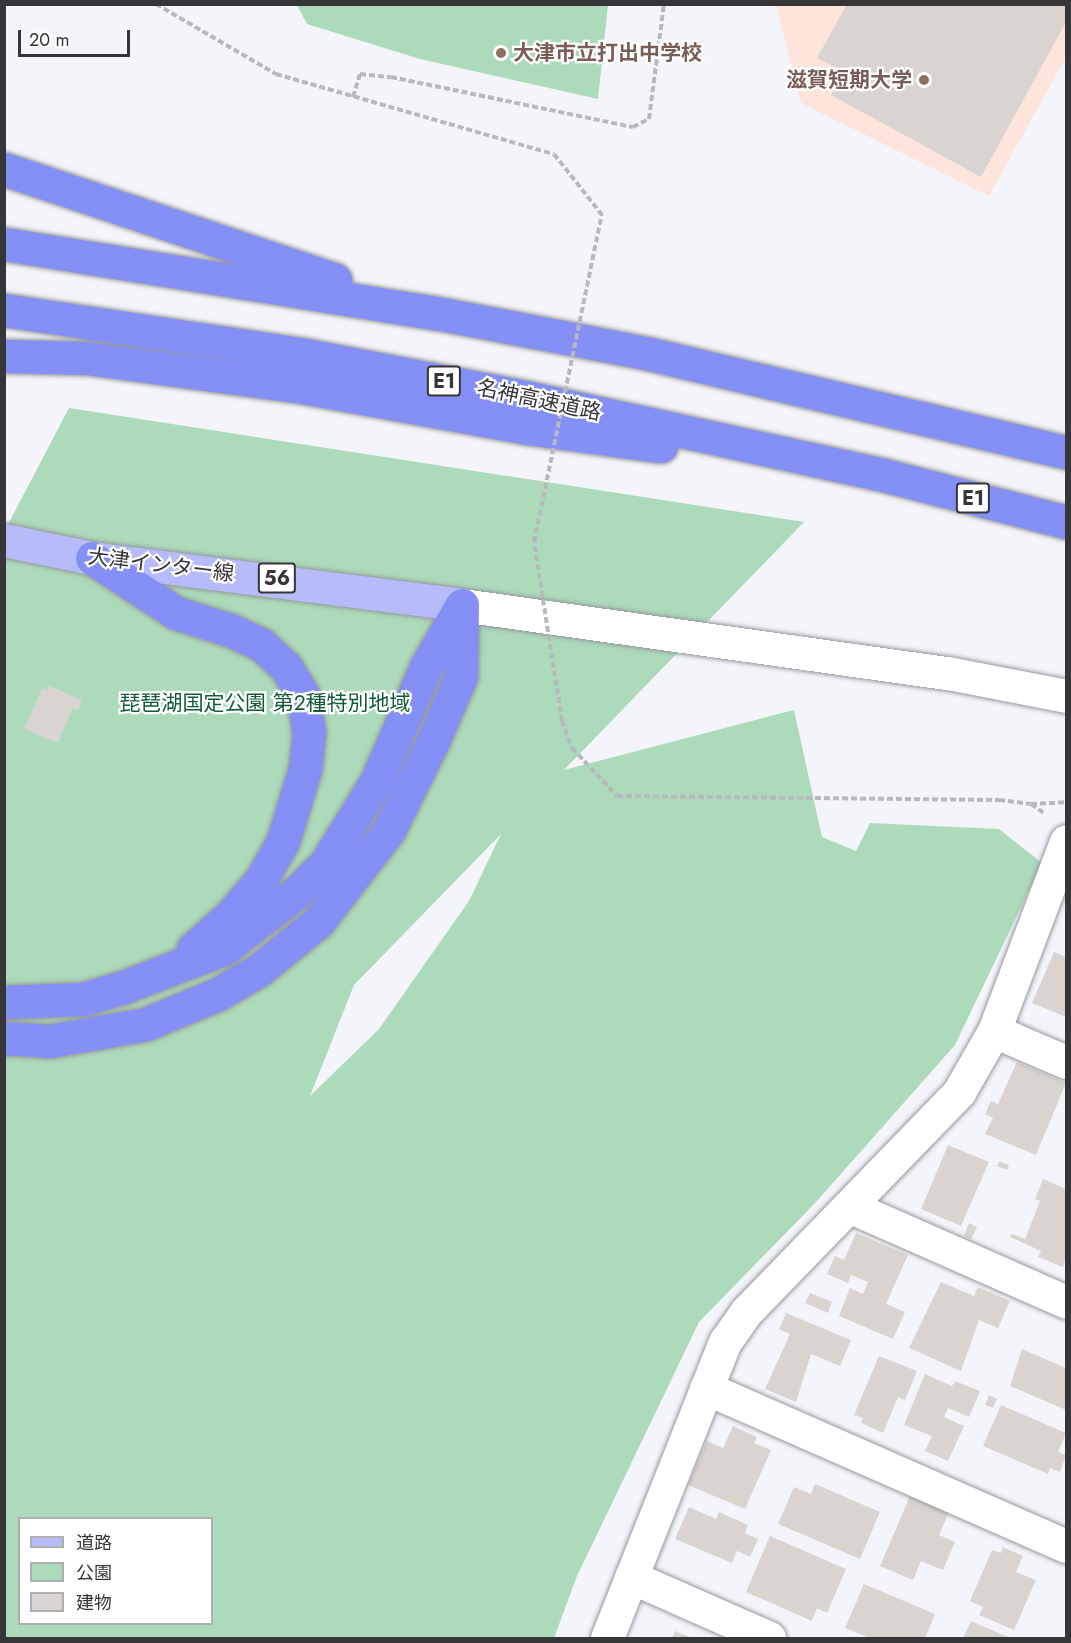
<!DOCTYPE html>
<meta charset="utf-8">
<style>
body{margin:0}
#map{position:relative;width:1071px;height:1643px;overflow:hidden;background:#f3f5fa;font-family:Jost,"Noto Sans JP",sans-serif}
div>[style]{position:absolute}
.education>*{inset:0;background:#fee5dc}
.green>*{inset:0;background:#acdaba}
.building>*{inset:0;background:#d9d4d0}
.path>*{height:4px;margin-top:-2px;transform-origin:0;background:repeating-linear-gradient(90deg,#b8b9bd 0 6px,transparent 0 9px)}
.roads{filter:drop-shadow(0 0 2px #96989d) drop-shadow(0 0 2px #96989d)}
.minor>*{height:33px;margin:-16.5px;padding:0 16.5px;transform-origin:16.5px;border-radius:16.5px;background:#fff}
.major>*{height:33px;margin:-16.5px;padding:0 16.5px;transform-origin:16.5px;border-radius:16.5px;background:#b6bcfa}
.highway>*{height:33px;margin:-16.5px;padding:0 16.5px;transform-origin:16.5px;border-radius:16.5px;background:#8590f7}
.path-bridge>*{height:4px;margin-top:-2px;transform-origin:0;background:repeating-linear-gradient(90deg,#b8b9bd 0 6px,transparent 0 9px)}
.dots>*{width:16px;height:16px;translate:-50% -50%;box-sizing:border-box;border:3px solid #fff;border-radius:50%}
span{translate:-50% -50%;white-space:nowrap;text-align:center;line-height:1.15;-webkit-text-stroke:4.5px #fff;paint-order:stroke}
.shield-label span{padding:2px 4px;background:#fff;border:2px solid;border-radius:4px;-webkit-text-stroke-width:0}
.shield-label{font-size:20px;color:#363638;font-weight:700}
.education-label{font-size:21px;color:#785e54;font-weight:700}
.left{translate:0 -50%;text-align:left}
.right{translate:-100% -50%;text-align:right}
.street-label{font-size:21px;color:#363638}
.park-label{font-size:21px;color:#115c34}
.frame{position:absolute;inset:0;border:6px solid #363638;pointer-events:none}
.legend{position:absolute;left:18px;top:1517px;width:195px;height:108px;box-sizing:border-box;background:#fff;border:2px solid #afafaf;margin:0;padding:8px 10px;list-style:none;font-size:18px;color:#363638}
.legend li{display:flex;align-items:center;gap:12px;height:30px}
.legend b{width:30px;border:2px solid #afafaf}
.scale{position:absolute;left:18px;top:30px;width:112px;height:27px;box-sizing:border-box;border:3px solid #363638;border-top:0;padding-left:8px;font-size:18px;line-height:21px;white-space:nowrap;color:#363638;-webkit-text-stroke:4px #fff;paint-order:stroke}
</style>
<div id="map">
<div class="education">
<i style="clip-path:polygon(776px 5px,1066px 5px,1066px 57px,989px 196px,801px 103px)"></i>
</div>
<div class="green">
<i style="clip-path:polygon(297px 5px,608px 5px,598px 99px,420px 59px,307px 24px)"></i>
<i style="clip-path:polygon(evenodd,69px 408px,804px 522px,564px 770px,794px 710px,822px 837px,856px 851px,870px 823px,999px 829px,1042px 863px,955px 1045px,816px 1202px,699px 1322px,577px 1576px,554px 1638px,5px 1638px,4px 532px,69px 408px,501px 834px,469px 901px,379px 1029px,310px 1096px,354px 985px,501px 834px,69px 408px,20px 1518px,212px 1518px,212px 1624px,20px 1624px,20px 1518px)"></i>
</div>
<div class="building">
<i style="clip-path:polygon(847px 4px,1066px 4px,1066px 22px,981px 177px,831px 95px,844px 72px,817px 58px)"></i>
<i style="clip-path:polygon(49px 686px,82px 700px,78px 710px,73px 708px,58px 743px,24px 729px,42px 688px,47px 690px)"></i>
<i style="clip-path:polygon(1054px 952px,1066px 957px,1066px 1017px,1032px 1003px)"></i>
<i style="clip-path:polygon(1017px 1062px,1066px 1083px,1036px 1155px,985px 1134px,993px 1118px,985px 1114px,991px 1101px,998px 1104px)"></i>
<i style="clip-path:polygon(948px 1145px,989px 1162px,961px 1226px,921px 1209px)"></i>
<i style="clip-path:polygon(999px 1161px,1009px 1165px,1007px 1170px,997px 1166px)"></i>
<i style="clip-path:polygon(1043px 1179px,1066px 1189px,1066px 1258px,1063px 1267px,1038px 1257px,1041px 1251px,1010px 1237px,1012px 1234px,1025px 1239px,1040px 1201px,1035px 1199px)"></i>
<i style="clip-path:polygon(969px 1223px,977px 1227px,971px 1239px,964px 1236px)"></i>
<i style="clip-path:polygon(856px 1233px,908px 1255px,886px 1304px,905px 1312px,893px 1339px,839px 1316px,850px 1288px,863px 1294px,868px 1282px,851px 1275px,848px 1283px,827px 1274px,835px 1256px,844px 1260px)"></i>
<i style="clip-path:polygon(941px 1282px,974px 1296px,978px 1287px,1010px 1301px,998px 1328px,979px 1320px,961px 1371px,909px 1348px)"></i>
<i style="clip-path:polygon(810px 1293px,832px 1302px,828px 1313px,805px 1303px)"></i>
<i style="clip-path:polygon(786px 1313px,851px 1340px,840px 1366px,811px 1354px,796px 1402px,765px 1389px,790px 1334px,779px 1329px)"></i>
<i style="clip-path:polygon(1022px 1349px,1066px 1368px,1066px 1410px,1010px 1386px)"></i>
<i style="clip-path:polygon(879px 1356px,917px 1371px,905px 1400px,898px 1397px,883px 1433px,861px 1423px,863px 1418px,854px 1415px)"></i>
<i style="clip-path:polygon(925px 1374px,952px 1386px,955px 1381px,980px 1391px,969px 1417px,948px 1408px,944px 1417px,964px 1426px,948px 1461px,925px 1451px,932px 1436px,904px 1425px)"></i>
<i style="clip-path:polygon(989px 1395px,997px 1399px,993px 1408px,985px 1405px)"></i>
<i style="clip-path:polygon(1001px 1405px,1066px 1433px,1058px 1452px,1066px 1455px,1060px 1472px,1050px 1468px,1048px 1474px,983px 1446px)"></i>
<i style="clip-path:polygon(733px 1426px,757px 1437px,754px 1443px,771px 1450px,745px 1509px,688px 1485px,707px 1441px,723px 1448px)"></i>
<i style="clip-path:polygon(815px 1484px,880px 1512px,860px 1559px,778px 1524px,794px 1487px,811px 1494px)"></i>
<i style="clip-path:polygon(910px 1496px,949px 1512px,939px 1535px,955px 1542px,943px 1570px,921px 1561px,913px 1580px,880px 1566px)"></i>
<i style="clip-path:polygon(689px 1507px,716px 1519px,719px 1512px,748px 1525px,745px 1533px,758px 1539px,750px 1557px,737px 1551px,732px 1563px,675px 1539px)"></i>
<i style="clip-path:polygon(770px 1536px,846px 1569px,827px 1613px,817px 1608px,812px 1621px,746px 1592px)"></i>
<i style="clip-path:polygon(1003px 1547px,1023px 1556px,1016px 1572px,1036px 1580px,1014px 1630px,979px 1615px,983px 1607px,970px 1601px,992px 1550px,1001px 1553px)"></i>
<i style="clip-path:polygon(864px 1584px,935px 1614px,925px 1638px,870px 1638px,845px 1628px)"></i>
<i style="clip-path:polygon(971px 1621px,1001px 1634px,1011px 1638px,963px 1638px)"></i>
<i style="clip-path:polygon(675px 1631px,692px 1638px,672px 1638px)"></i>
</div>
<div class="path">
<i style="left:156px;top:4px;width:139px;rotate:30.3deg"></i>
<i style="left:276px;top:74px;width:289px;rotate:16.1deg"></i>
<i style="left:554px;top:154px;width:78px;rotate:51.8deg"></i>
<i style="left:353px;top:97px;width:24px;rotate:-73deg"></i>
<i style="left:360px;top:74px;width:31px;rotate:6deg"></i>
<i style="left:391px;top:77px;width:247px;rotate:11.7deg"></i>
<i style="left:633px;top:127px;width:18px;rotate:-27deg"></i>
<i style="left:649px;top:119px;width:116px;rotate:-82.6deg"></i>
<i style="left:562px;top:721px;width:29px;rotate:70deg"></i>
<i style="left:572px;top:748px;width:66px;rotate:46.8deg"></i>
<i style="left:617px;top:796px;width:382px;rotate:0.6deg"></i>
<i style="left:999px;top:800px;width:32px;rotate:7deg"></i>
<i style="left:1031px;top:804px;width:16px;rotate:35deg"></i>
<i style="left:1031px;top:804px;width:35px;rotate:-3deg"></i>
</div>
<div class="roads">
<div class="minor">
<i style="left:462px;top:605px;width:491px;rotate:8deg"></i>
<i style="left:948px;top:673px;width:120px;rotate:11deg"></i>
<i style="left:994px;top:1031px;width:78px;rotate:23.3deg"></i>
<i style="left:851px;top:1207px;width:235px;rotate:23.8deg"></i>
<i style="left:706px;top:1388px;width:393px;rotate:23.7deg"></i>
<i style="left:631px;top:1577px;width:151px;rotate:23.8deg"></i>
<i style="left:607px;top:1638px;width:319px;rotate:-68.3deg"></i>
<i style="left:725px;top:1342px;width:38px;rotate:-55deg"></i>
<i style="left:747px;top:1311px;width:305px;rotate:-45.9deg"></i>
<i style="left:959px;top:1092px;width:70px;rotate:-60.2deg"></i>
<i style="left:994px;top:1031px;width:203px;rotate:-69.2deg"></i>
</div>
<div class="major">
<i style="left:4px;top:540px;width:90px;rotate:11.6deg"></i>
<i style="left:92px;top:558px;width:373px;rotate:7.2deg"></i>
</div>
<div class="highway">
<i style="left:4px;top:169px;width:349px;rotate:18.5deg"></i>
<i style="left:4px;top:244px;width:437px;rotate:9.1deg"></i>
<i style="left:436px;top:313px;width:218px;rotate:10.8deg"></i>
<i style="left:650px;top:354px;width:427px;rotate:13.3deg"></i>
<i style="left:4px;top:310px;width:304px;rotate:8.5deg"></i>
<i style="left:305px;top:355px;width:225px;rotate:10.8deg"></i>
<i style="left:526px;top:397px;width:362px;rotate:12.3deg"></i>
<i style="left:880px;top:474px;width:192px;rotate:14.5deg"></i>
<i style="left:4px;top:356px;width:83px;rotate:1.4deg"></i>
<i style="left:87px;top:358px;width:212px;rotate:7.6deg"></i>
<i style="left:297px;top:386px;width:234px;rotate:10.3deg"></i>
<i style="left:527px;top:428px;width:135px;rotate:7.7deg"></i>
<i style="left:92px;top:558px;width:100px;rotate:33.2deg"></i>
<i style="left:176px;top:613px;width:57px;rotate:17.5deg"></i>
<i style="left:230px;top:630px;width:35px;rotate:25deg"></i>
<i style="left:262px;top:645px;width:33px;rotate:43deg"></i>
<i style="left:286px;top:667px;width:33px;rotate:59deg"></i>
<i style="left:303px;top:695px;width:37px;rotate:81deg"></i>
<i style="left:309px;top:732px;width:37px;rotate:96deg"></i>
<i style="left:305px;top:769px;width:75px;rotate:107deg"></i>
<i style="left:283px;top:841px;width:45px;rotate:119.4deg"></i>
<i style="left:261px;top:880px;width:46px;rotate:130.6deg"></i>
<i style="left:231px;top:915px;width:51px;rotate:138.2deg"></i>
<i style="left:4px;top:1002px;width:80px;rotate:-2.1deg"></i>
<i style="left:84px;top:999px;width:39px;rotate:-17deg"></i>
<i style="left:121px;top:988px;width:111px;rotate:-21deg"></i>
<i style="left:225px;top:948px;width:90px;rotate:-37.8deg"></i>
<i style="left:296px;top:893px;width:42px;rotate:-45deg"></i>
<i style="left:326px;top:863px;width:95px;rotate:-58.3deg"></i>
<i style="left:376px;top:782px;width:125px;rotate:-66.5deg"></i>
<i style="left:426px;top:667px;width:70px;rotate:-60.2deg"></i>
<i style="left:4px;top:1038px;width:46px;rotate:3.7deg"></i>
<i style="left:50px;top:1041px;width:97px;rotate:-10deg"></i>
<i style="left:146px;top:1024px;width:78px;rotate:-22.6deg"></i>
<i style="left:218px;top:994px;width:48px;rotate:-30.3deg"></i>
<i style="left:259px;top:970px;width:76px;rotate:-39.1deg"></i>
<i style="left:318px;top:922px;width:116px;rotate:-52.3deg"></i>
<i style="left:389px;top:830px;width:99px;rotate:-63.7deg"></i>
<i style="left:433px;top:741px;width:71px;rotate:-66.7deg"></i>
<i style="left:461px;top:676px;width:71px;rotate:-89.2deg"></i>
</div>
</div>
<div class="path-bridge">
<i style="left:562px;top:721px;width:181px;rotate:-98.9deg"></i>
<i style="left:534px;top:542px;width:334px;rotate:-78.3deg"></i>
</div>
<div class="dots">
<i style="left:501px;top:53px;background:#8d6e63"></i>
<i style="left:924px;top:80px;background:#8d6e63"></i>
</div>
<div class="shield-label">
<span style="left:444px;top:381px">E1</span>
<span style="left:973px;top:498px">E1</span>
<span style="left:277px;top:578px">56</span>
</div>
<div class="education-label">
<span class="left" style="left:513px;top:53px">大津市立打出中学校</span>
<span class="right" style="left:912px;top:80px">滋賀短期大学</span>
</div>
<div class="street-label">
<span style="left:539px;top:400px;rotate:12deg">名神高速道路</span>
<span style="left:161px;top:565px;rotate:7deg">大津インター線</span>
</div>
<div class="park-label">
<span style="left:265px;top:703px">琵琶湖国定公園 第2種特別地域</span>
</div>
<div class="frame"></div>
<ul class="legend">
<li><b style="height:8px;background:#b6bcfa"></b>道路</li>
<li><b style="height:16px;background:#acdaba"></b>公園</li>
<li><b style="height:16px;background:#d9d4d0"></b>建物</li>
</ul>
<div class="scale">20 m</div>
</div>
